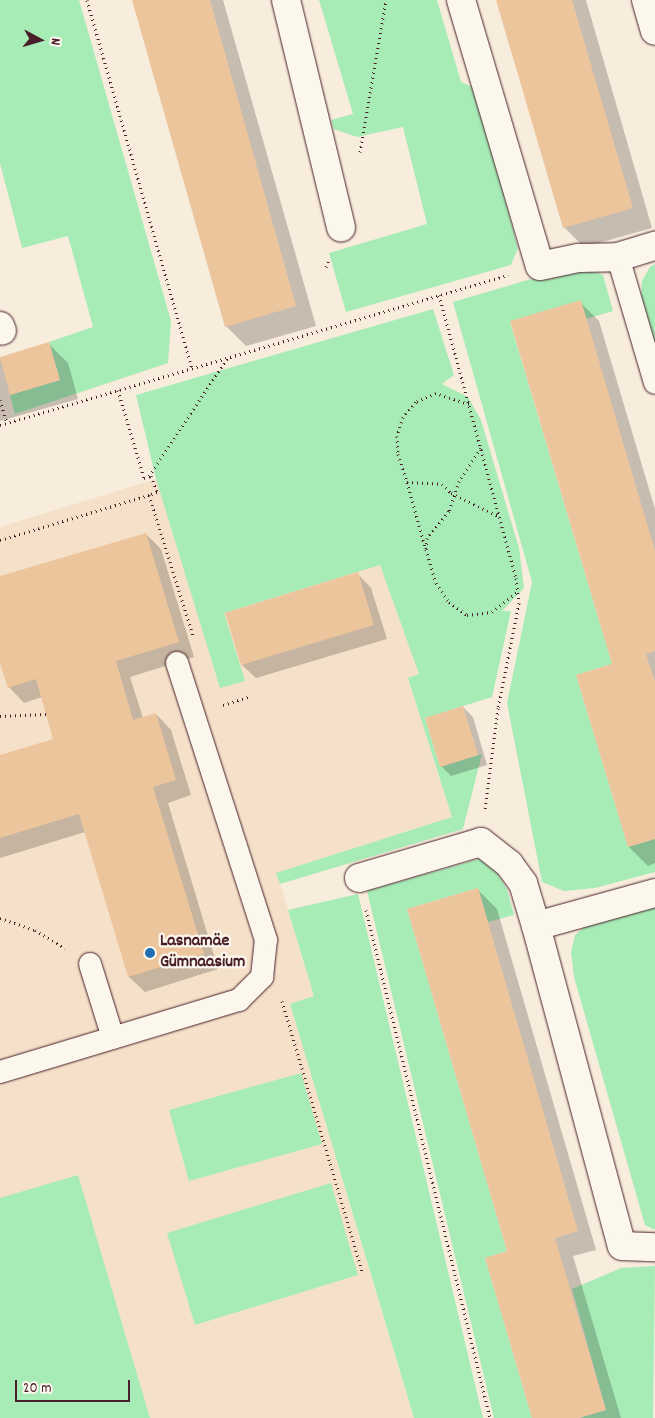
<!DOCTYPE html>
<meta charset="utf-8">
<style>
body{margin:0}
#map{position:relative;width:655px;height:1418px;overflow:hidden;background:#f8eddc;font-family:Dekko,sans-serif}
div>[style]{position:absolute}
.built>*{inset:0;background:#f5e1c9}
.green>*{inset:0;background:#a7ebb6}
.shadow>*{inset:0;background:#0003}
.building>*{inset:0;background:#edc59d}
.path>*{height:3px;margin-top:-1.5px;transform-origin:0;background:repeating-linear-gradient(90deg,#4a1f2b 0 1px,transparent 0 5px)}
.roads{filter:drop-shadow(0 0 1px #4a1f2b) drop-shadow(0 0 1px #4a1f2b)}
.service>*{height:22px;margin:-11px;padding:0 11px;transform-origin:11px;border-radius:11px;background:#fbf7ec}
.minor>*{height:28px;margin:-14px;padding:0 14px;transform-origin:14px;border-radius:14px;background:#fbf7ec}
.tertiary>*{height:28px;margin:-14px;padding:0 14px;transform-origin:14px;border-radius:14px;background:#fbf7ec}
.dots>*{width:14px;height:14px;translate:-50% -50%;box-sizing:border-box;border:2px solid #fbf7ec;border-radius:50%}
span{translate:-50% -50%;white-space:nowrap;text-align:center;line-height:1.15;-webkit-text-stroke:4.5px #fbf7ec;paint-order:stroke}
.poi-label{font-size:18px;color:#4a1f2b;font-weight:700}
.left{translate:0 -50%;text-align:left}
.north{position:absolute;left:15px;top:15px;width:50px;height:50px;-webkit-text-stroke:4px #fbf7ec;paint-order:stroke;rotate:96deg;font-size:14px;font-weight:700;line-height:20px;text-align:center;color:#4a1f2b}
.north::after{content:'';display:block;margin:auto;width:18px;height:22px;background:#4a1f2b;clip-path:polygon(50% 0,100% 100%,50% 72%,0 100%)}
.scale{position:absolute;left:15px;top:1380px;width:115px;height:22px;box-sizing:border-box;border:2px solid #4a1f2b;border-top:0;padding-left:6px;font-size:15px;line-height:18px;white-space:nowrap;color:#4a1f2b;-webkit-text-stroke:4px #fbf7ec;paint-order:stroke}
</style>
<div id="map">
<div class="built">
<i style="clip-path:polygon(338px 423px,381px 565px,419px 675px,408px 679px,452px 817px,277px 873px,314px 996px,290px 1004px,414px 1418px,0 1418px,0 527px)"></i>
</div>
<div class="green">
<i style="clip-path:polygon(0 0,79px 0,171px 321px,168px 363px,15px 414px,10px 395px,60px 380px,49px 342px,93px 327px,68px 236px,22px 248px,0 163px)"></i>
<i style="clip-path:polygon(319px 0,437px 0,461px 82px,475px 88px,518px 248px,511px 265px,346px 312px,329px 253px,427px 224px,403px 127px,357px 137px,334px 129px,331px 120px,353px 114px)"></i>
<i style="clip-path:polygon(655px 264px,655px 346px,641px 297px,642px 281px,650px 267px)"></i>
<i style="clip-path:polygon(579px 265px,603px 275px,613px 311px,586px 319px,510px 322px,612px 664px,576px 675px,628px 847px,655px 839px,655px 872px,595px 888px,564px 891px,542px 882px,507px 703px,532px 582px,453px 302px)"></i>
<i style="clip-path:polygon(433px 309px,454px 375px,442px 384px,468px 397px,481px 420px,519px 548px,524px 588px,502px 611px,511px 611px,492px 697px,425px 718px,440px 767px,482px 754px,463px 829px,280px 884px,276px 873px,452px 817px,408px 678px,419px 674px,380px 565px,224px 613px,245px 681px,220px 688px,156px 479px,136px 395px)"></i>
<i style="clip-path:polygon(479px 859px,492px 865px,507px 889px,514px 915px,488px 922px,478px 888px,407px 909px,507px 1251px,485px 1258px,532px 1418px,494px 1418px,367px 891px)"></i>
<i style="clip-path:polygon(358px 894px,483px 1418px,414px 1418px,290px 1004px,314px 996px,288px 910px)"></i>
<i style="clip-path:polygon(655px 905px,655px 1229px,653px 1229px,645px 1225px,574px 977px,571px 952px,575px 935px,589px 923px)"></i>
<i style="clip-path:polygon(301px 1073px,322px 1144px,189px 1181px,169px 1110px)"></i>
<i style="clip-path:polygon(78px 1175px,150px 1418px,0 1418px,0 1198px)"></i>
<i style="clip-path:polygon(331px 1183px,358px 1275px,195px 1325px,167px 1233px)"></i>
<i style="clip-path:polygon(655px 1266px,653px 1418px,579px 1418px,606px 1410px,572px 1289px,621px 1268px)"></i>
</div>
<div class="shadow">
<i style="clip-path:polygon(134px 0,223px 0,316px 326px,246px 346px,226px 326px)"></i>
<i style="clip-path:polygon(497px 0,586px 0,652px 228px,584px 247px,564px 227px)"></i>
<i style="clip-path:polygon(580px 302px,599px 321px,655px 509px,655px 863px,648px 866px,629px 847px,578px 676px,613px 665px)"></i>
<i style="clip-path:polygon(49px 344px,68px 363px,78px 399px,0 421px,0 358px)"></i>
<i style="clip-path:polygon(146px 534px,161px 549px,194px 657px,130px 677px,143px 718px,156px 714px,171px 730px,191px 795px,168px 803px,218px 969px,145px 992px,129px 977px,85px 832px,0 858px,0 756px,54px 740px,42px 697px,24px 703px,9px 687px,0 658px,0 578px)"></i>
<i style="clip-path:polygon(358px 574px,371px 588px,387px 639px,256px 678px,242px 665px,227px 613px)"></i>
<i style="clip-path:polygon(463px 707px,473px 717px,487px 765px,451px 776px,441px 766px)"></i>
<i style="clip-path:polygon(478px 890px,497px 909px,596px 1250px,573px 1256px,621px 1418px,533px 1418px,509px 1252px)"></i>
</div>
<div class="building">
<i style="clip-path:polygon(132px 0,210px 0,296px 306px,225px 327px)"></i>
<i style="clip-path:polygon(496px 0,572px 0,633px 208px,563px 228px)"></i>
<i style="clip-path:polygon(581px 300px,655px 551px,655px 651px,646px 654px,655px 682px,655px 839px,628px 847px,576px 675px,612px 664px,510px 321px)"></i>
<i style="clip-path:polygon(49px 342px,60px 380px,10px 395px,0 357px)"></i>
<i style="clip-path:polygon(146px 533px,179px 642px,116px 661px,133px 720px,156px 713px,176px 780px,153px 787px,204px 954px,128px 977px,79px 814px,0 838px,0 755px,53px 739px,36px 679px,8px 688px,0 663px,0 576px)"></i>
<i style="clip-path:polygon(358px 572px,374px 625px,241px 665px,225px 613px)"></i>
<i style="clip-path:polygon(463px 706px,478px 755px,440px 767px,425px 718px)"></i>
<i style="clip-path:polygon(478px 888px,578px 1231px,555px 1238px,606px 1410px,579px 1418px,532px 1418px,485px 1258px,507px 1251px,407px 909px)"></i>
</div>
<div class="path">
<i style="left:87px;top:0;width:383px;rotate:74.1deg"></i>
<i style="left:360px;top:152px;width:154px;rotate:-80.3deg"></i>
<i style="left:326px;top:267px;width:9px;rotate:-69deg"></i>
<i style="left:439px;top:295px;width:293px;rotate:74.8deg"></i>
<i style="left:516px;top:578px;width:25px;rotate:83deg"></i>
<i style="left:519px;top:603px;width:107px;rotate:101.3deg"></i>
<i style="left:498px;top:708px;width:102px;rotate:97.3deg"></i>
<i style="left:118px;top:390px;width:92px;rotate:73.5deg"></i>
<i style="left:144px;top:478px;width:7px;rotate:-16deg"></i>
<i style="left:151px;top:476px;width:17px;rotate:69deg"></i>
<i style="left:157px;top:492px;width:9px;rotate:159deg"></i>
<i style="left:149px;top:495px;width:147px;rotate:72.6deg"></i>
<i style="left:0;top:400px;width:24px;rotate:73deg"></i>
<i style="left:469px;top:404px;width:35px;rotate:-162deg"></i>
<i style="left:436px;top:393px;width:22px;rotate:156deg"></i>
<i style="left:416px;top:402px;width:20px;rotate:131deg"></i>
<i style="left:403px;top:417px;width:20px;rotate:108deg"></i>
<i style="left:397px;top:436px;width:18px;rotate:87deg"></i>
<i style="left:398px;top:454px;width:29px;rotate:72deg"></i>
<i style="left:407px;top:482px;width:35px;rotate:3deg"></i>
<i style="left:442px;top:484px;width:13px;rotate:45deg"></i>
<i style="left:451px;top:493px;width:55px;rotate:26.1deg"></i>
<i style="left:0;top:425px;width:530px;rotate:-16.45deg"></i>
<i style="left:481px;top:448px;width:40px;rotate:124deg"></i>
<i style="left:459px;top:481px;width:32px;rotate:108deg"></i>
<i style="left:449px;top:511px;width:35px;rotate:129deg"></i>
<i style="left:427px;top:538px;width:11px;rotate:95deg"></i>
<i style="left:426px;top:549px;width:35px;rotate:74deg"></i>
<i style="left:436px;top:583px;width:23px;rotate:56deg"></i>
<i style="left:449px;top:602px;width:22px;rotate:36deg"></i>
<i style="left:467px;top:615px;width:25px;rotate:-7deg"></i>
<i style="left:492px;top:612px;width:33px;rotate:-38deg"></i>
<i style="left:149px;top:476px;width:143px;rotate:-56.4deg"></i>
<i style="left:407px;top:482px;width:67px;rotate:74.5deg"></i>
<i style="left:0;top:540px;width:156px;rotate:-16.8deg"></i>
<i style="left:223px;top:705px;width:28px;rotate:-18deg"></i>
<i style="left:0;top:716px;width:46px;rotate:-2.5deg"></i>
<i style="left:366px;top:910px;width:523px;rotate:76.28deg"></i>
<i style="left:0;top:918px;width:37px;rotate:19deg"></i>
<i style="left:35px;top:930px;width:35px;rotate:31deg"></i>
<i style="left:282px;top:1001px;width:285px;rotate:73.5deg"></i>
</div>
<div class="roads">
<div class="service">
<i style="left:618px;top:257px;width:131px;rotate:73.6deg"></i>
<i style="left:90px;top:964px;width:77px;rotate:72.7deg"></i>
<i style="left:0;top:1072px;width:250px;rotate:-16.8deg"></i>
<i style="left:239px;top:1000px;width:33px;rotate:-45deg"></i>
<i style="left:262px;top:977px;width:37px;rotate:-84deg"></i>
<i style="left:266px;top:940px;width:291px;rotate:-107.8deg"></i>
</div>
<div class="minor">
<i style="left:286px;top:0;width:234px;rotate:76.4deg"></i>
<i style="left:461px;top:0;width:277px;rotate:73.5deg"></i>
<i style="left:540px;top:266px;width:40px;rotate:-12deg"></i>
<i style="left:579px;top:258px;width:39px;rotate:-1deg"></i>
<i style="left:618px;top:257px;width:39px;rotate:-17deg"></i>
<i style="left:0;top:326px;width:5px;rotate:68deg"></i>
<i style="left:359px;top:878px;width:127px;rotate:-16.4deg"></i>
<i style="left:481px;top:842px;width:36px;rotate:38deg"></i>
<i style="left:509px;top:864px;width:24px;rotate:54deg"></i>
<i style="left:523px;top:883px;width:45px;rotate:73.2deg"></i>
<i style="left:536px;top:926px;width:123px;rotate:-15.5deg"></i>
<i style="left:536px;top:926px;width:331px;rotate:75deg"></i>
<i style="left:622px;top:1246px;width:33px;rotate:2deg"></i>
</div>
<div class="tertiary">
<i style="left:646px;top:0;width:32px;rotate:74deg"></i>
</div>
</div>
<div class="dots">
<i style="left:150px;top:953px;background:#1f6fb2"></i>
</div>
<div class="poi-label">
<span class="left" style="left:160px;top:953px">Lasnamäe<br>Gümnaasium</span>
</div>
<div class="north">N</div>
<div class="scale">20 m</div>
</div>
